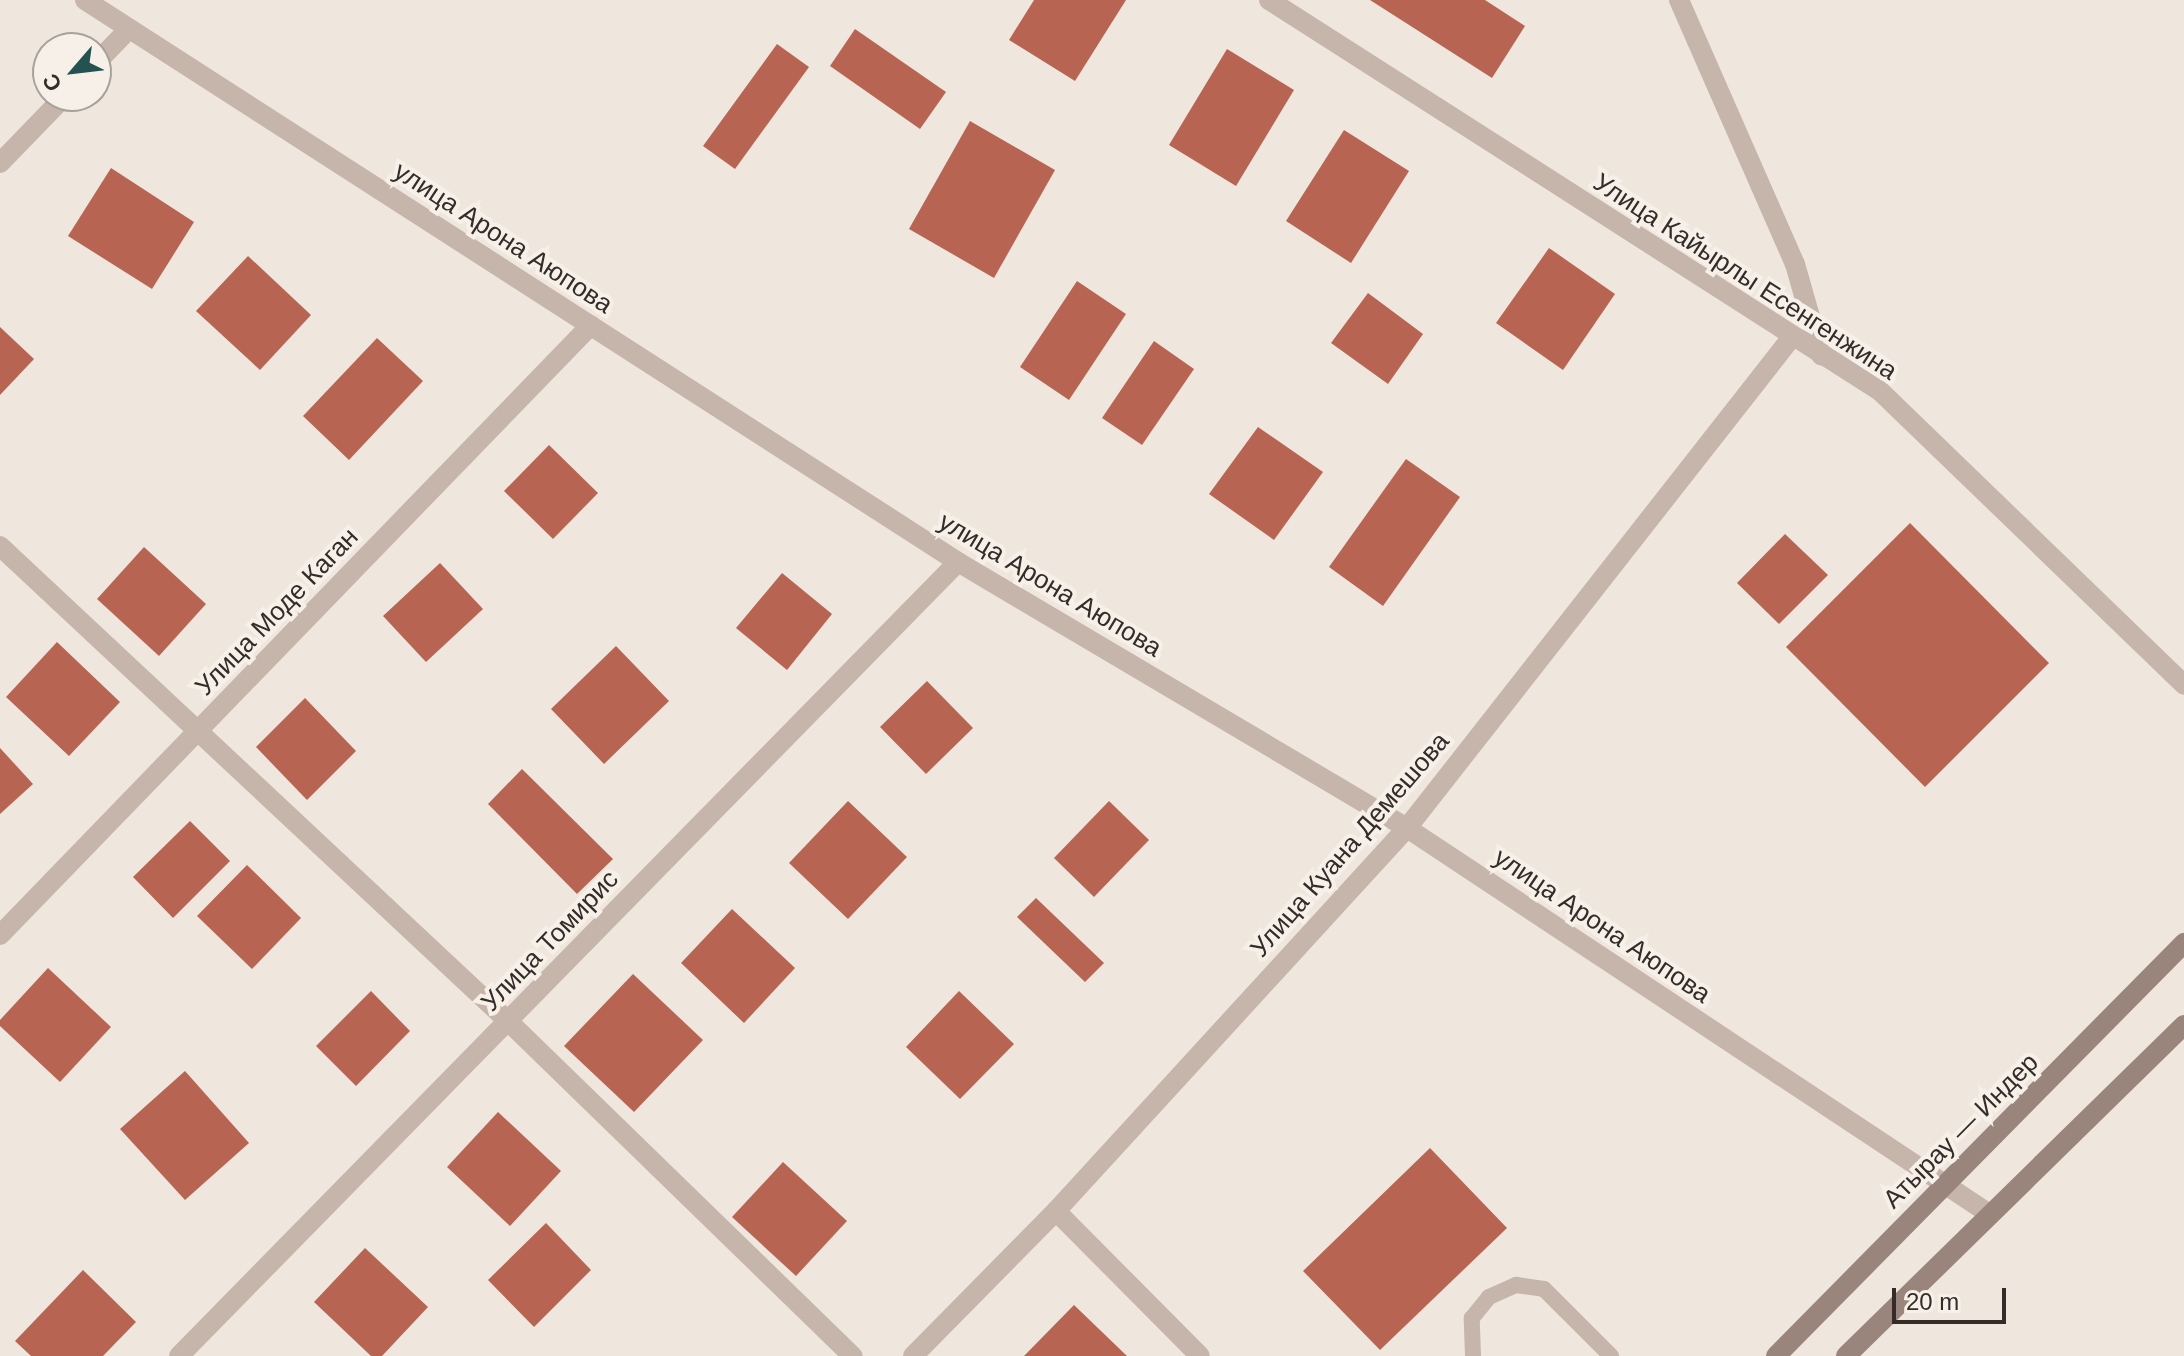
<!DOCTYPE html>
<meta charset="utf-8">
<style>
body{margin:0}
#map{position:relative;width:2184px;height:1356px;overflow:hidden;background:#efe6de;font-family:Helvetica,sans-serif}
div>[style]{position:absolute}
.building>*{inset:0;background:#b86453}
.service>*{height:16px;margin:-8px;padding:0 8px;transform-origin:8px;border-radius:8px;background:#c6b5ab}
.minor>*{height:20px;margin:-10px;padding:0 10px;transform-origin:10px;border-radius:10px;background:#c6b5ab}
.secondary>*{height:20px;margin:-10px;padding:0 10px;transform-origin:10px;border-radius:10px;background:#99857c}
span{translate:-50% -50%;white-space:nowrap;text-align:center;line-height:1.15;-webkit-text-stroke:8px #f7f0e9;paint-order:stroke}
.street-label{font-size:26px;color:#352c29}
.north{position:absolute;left:32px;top:32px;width:80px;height:80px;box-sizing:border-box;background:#f7f0e9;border:2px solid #a9a29c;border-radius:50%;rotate:242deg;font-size:22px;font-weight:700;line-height:32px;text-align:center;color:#352c29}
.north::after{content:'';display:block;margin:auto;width:28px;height:36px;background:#245151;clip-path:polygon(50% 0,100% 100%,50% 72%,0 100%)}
.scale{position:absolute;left:1892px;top:1288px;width:114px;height:36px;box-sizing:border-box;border:4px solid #352c29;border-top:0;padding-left:10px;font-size:24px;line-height:28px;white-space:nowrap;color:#352c29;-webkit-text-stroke:6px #f7f0e9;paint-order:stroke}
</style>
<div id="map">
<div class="building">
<i style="clip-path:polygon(1034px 0,1126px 0,1075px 81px,1009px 40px)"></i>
<i style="clip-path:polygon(1370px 0,1485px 0,1525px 26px,1492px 78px)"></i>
<i style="clip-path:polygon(855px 29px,946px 92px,920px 129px,830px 66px)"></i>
<i style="clip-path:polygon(777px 44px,809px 67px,735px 169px,703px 146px)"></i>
<i style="clip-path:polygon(1227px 49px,1294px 90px,1236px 186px,1169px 145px)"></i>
<i style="clip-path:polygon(970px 121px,1055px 170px,994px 278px,909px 229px)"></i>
<i style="clip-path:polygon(1344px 130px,1409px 171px,1351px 263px,1286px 221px)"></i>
<i style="clip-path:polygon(111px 168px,194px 222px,152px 289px,68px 236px)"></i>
<i style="clip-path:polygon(1549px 248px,1615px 294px,1563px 370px,1496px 323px)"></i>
<i style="clip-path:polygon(248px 256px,311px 315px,260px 370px,196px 311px)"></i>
<i style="clip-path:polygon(1077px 281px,1126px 314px,1069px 400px,1020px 367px)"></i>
<i style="clip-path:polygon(1368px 293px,1423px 334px,1388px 384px,1331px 343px)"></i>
<i style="clip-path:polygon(0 327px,34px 359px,0 395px)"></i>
<i style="clip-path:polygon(377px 338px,423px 381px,349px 460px,303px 416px)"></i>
<i style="clip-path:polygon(1154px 341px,1194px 369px,1142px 445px,1102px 418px)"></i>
<i style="clip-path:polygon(1258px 427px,1323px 472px,1274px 540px,1209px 494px)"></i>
<i style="clip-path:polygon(549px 445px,598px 493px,553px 539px,504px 491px)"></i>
<i style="clip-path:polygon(1406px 459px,1460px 497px,1383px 606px,1329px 567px)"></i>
<i style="clip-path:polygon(1910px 523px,2049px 663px,1925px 787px,1786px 647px)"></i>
<i style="clip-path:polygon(1785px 534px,1828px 575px,1779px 624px,1737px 583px)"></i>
<i style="clip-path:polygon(144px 547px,206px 604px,159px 656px,97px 599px)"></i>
<i style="clip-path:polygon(440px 563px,483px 609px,426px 662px,383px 616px)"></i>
<i style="clip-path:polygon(782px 573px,832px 614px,787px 670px,736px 628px)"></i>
<i style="clip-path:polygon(57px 642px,120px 702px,69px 756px,6px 697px)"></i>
<i style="clip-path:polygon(616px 646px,669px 701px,604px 764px,551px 709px)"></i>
<i style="clip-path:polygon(927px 681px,973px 728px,926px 774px,880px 727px)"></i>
<i style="clip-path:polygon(305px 698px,356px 751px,307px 800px,256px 747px)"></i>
<i style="clip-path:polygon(0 748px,33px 784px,0 814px)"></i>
<i style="clip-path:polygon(522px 769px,613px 859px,577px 894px,488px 804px)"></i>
<i style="clip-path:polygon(848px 801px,907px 857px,848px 919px,789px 863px)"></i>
<i style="clip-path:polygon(1109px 801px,1149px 840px,1094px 897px,1054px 858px)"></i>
<i style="clip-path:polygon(190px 821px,230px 861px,173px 918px,133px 877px)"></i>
<i style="clip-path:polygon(247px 865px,301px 918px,252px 969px,197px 916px)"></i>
<i style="clip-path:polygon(1036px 898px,1104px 963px,1085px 982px,1017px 917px)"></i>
<i style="clip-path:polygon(732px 909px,795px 968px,744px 1023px,681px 963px)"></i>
<i style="clip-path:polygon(48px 968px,111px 1027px,60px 1082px,0 1026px,0 1020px)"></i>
<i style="clip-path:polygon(633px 974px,703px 1040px,634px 1112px,564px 1046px)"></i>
<i style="clip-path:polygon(371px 991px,410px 1031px,356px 1086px,316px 1046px)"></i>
<i style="clip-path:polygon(959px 991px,1014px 1044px,960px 1099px,906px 1047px)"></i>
<i style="clip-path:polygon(185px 1071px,249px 1143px,185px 1200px,120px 1129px)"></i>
<i style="clip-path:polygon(498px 1112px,561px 1171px,510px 1226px,447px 1167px)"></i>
<i style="clip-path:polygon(1430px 1148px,1507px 1228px,1380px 1350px,1303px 1271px)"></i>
<i style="clip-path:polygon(783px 1162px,847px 1221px,796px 1276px,732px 1217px)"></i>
<i style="clip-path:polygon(546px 1223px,591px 1270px,534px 1327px,488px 1280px)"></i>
<i style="clip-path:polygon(365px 1248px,428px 1307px,382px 1356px,371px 1356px,314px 1302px)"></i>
<i style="clip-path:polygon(83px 1270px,136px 1322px,103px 1356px,31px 1356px,15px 1341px)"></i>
<i style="clip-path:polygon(1074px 1305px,1127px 1356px,1024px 1356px)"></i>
</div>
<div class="service">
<i style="left:1473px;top:1356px;width:38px;rotate:-92deg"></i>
<i style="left:1472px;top:1318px;width:27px;rotate:-51deg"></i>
<i style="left:1489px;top:1297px;width:30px;rotate:-24deg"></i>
<i style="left:1516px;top:1285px;width:28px;rotate:8deg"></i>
<i style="left:1544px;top:1289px;width:95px;rotate:45deg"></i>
</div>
<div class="minor">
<i style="left:85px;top:0;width:1038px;rotate:32.77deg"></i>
<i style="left:958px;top:562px;width:522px;rotate:30.64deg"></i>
<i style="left:1407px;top:828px;width:697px;rotate:33.53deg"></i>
<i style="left:1269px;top:0;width:725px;rotate:32.62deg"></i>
<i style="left:1880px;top:391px;width:423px;rotate:44deg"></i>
<i style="left:1679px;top:0;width:288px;rotate:66.3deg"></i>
<i style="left:1795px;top:264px;width:95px;rotate:74.1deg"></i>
<i style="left:96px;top:63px;width:47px;rotate:-45.9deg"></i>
<i style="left:0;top:163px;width:93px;rotate:-45.9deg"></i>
<i style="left:0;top:546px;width:695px;rotate:43.08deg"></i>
<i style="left:508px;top:1021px;width:481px;rotate:44.2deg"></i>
<i style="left:0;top:935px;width:849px;rotate:-45.91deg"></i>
<i style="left:1056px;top:1211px;width:204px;rotate:45.2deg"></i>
<i style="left:179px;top:1356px;width:1112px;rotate:-45.55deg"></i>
<i style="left:913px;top:1356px;width:204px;rotate:-45.4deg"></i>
<i style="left:1056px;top:1211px;width:520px;rotate:-47.5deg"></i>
<i style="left:1407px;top:828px;width:624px;rotate:-51.9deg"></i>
</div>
<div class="secondary">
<i style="left:1776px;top:1356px;width:581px;rotate:-45.35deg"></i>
<i style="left:1846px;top:1356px;width:473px;rotate:-44.4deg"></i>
</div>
<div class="street-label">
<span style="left:503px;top:238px;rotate:33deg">улица Арона Аюпова</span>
<span style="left:1745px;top:277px;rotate:33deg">Улица Кайырлы Есенгенжина</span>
<span style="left:1050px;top:585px;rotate:31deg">улица Арона Аюпова</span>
<span style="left:277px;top:612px;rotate:-46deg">Улица Моде Каган</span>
<span style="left:1350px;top:845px;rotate:-49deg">Улица Куана Демешова</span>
<span style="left:1602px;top:926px;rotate:34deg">улица Арона Аюпова</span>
<span style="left:550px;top:941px;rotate:-46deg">Улица Томирис</span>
<span style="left:1961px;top:1131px;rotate:-45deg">Атырау — Индер</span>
</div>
<div class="north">С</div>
<div class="scale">20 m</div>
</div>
